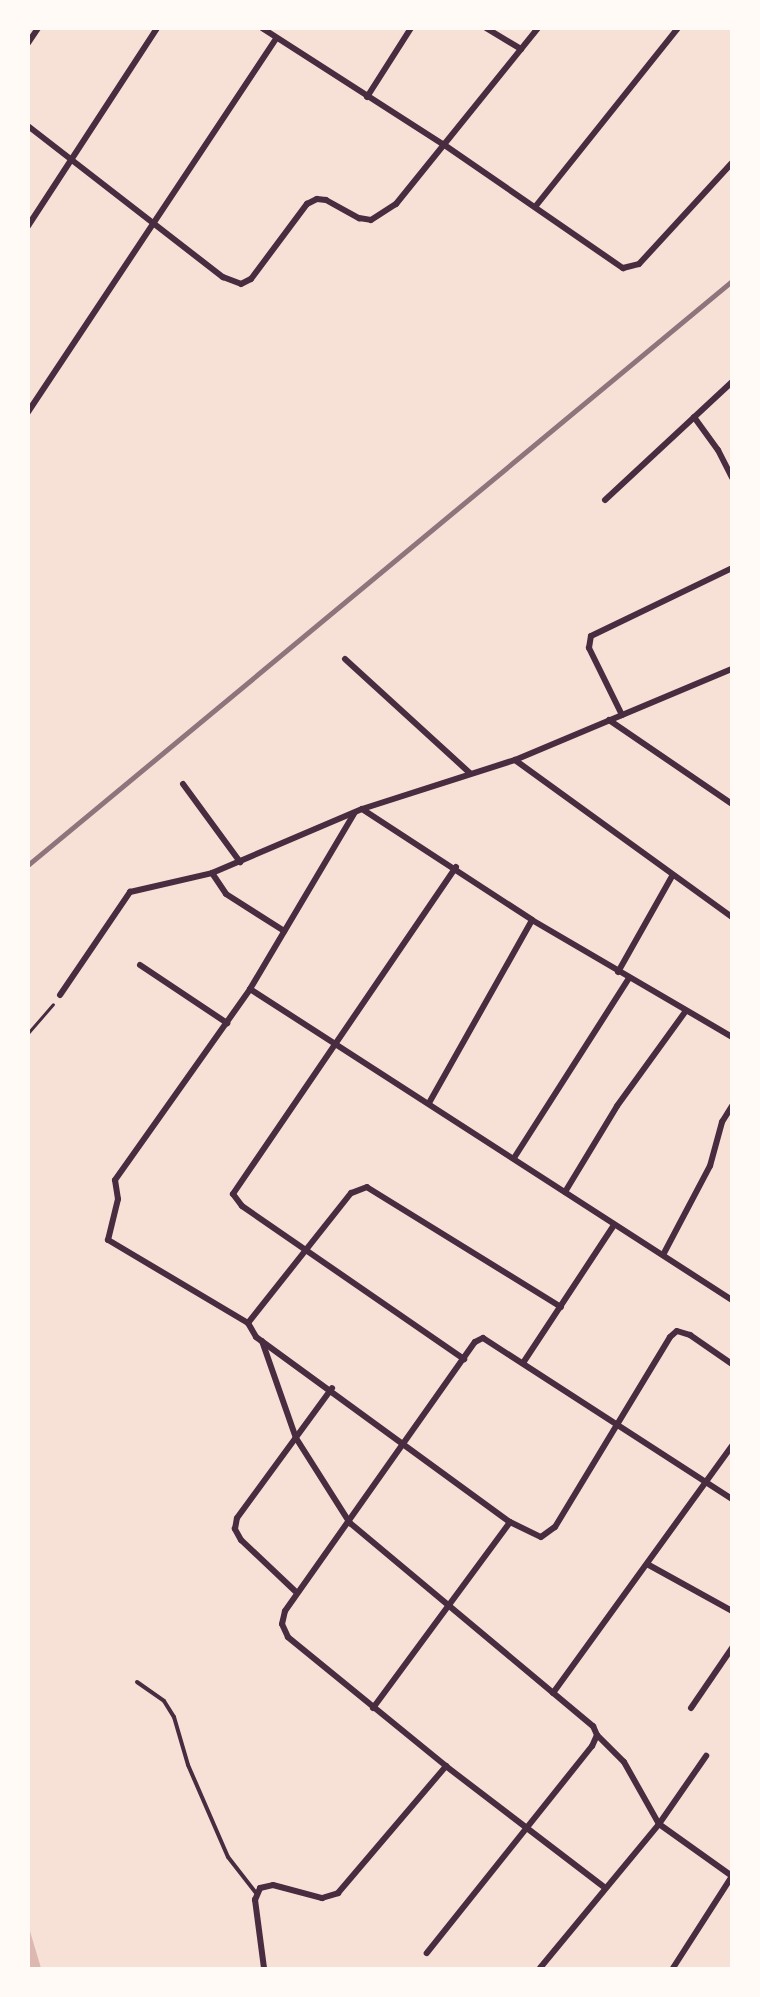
<!DOCTYPE html>
<style>
body{margin:0}
#map{position:relative;width:760px;height:1997px;overflow:hidden;background:#f7e1d7;font-family:"Open Sans",sans-serif}
div>[style]{position:absolute}
.water>*{inset:0;background:#dcb8b0}
.path>*{height:3px;margin:-1.5px;padding:0 1.5px;transform-origin:1.5px;border-radius:1.5px;background:#4a2c40}
.service>*{height:4px;margin:-2px;padding:0 2px;transform-origin:2px;border-radius:2px;background:#4a2c40}
.minor>*{height:6px;margin:-3px;padding:0 3px;transform-origin:3px;border-radius:3px;background:#4a2c40}
.rail>*{height:4.5px;margin:-2.25px;padding:0 2.25px;transform-origin:2.25px;border-radius:2.25px;background:#8f747c}
span{translate:-50% -50%;white-space:nowrap;text-align:center;line-height:1.15;-webkit-text-stroke:4.5px #fffaf5;paint-order:stroke}
.frame{position:absolute;inset:0;border:30px solid #fffaf5;pointer-events:none}
</style>
<div id="map">
<div class="water">
<i style="clip-path:polygon(28px 1928px,29px 1928px,41px 1968px,29px 1968px)"></i>
</div>
<div class="path">
<i style="left:28px;top:1033px;width:38px;rotate:-49deg"></i>
</div>
<div class="service">
<i style="left:137px;top:1682px;width:33px;rotate:35deg"></i>
<i style="left:164px;top:1701px;width:19px;rotate:58deg"></i>
<i style="left:174px;top:1717px;width:50px;rotate:73.7deg"></i>
<i style="left:188px;top:1765px;width:100px;rotate:66.5deg"></i>
<i style="left:228px;top:1857px;width:46px;rotate:52.1deg"></i>
</div>
<div class="minor">
<i style="left:262px;top:28px;width:215px;rotate:32.7deg"></i>
<i style="left:443px;top:144px;width:219px;rotate:34.6deg"></i>
<i style="left:623px;top:268px;width:16px;rotate:-14deg"></i>
<i style="left:639px;top:264px;width:137px;rotate:-47.4deg"></i>
<i style="left:486px;top:28px;width:41px;rotate:31deg"></i>
<i style="left:28px;top:43px;width:18px;rotate:-56deg"></i>
<i style="left:367px;top:97px;width:82px;rotate:-57.5deg"></i>
<i style="left:28px;top:126px;width:247px;rotate:37.8deg"></i>
<i style="left:223px;top:277px;width:19px;rotate:21deg"></i>
<i style="left:241px;top:284px;width:11px;rotate:-27deg"></i>
<i style="left:251px;top:279px;width:94px;rotate:-53.3deg"></i>
<i style="left:307px;top:204px;width:11px;rotate:-27deg"></i>
<i style="left:317px;top:199px;width:9px;rotate:6deg"></i>
<i style="left:326px;top:200px;width:38px;rotate:29deg"></i>
<i style="left:359px;top:218px;width:12px;rotate:9deg"></i>
<i style="left:371px;top:220px;width:30px;rotate:-33deg"></i>
<i style="left:396px;top:204px;width:226px;rotate:-51.1deg"></i>
<i style="left:535px;top:207px;width:229px;rotate:-51.4deg"></i>
<i style="left:28px;top:226px;width:236px;rotate:-56.9deg"></i>
<i style="left:28px;top:412px;width:448px;rotate:-56.4deg"></i>
<i style="left:694px;top:417px;width:41px;rotate:54deg"></i>
<i style="left:718px;top:450px;width:31px;rotate:63deg"></i>
<i style="left:605px;top:500px;width:173px;rotate:-42.9deg"></i>
<i style="left:345px;top:659px;width:169px;rotate:42.4deg"></i>
<i style="left:622px;top:715px;width:75px;rotate:-116.2deg"></i>
<i style="left:589px;top:648px;width:12px;rotate:-81deg"></i>
<i style="left:591px;top:636px;width:157px;rotate:-25.7deg"></i>
<i style="left:609px;top:720px;width:149px;rotate:34.3deg"></i>
<i style="left:515px;top:760px;width:268px;rotate:35.9deg"></i>
<i style="left:183px;top:784px;width:97px;rotate:53.8deg"></i>
<i style="left:362px;top:809px;width:203px;rotate:33.1deg"></i>
<i style="left:532px;top:920px;width:232px;rotate:30.3deg"></i>
<i style="left:456px;top:867px;width:396px;rotate:124.3deg"></i>
<i style="left:233px;top:1194px;width:15px;rotate:53deg"></i>
<i style="left:242px;top:1206px;width:270px;rotate:34.6deg"></i>
<i style="left:212px;top:873px;width:25px;rotate:56deg"></i>
<i style="left:226px;top:894px;width:69px;rotate:32.5deg"></i>
<i style="left:140px;top:965px;width:105px;rotate:33.7deg"></i>
<i style="left:618px;top:972px;width:110px;rotate:-60.6deg"></i>
<i style="left:250px;top:989px;width:574px;rotate:32.83deg"></i>
<i style="left:60px;top:995px;width:125px;rotate:-55.8deg"></i>
<i style="left:130px;top:892px;width:84px;rotate:-13deg"></i>
<i style="left:212px;top:873px;width:163px;rotate:-23.1deg"></i>
<i style="left:362px;top:809px;width:161px;rotate:-17.8deg"></i>
<i style="left:515px;top:760px;width:235px;rotate:-22.8deg"></i>
<i style="left:429px;top:1103px;width:210px;rotate:-60.6deg"></i>
<i style="left:514px;top:1158px;width:214px;rotate:-57.4deg"></i>
<i style="left:565px;top:1192px;width:100px;rotate:-58.8deg"></i>
<i style="left:617px;top:1106px;width:116px;rotate:-54.1deg"></i>
<i style="left:663px;top:1255px;width:101px;rotate:-62.2deg"></i>
<i style="left:710px;top:1166px;width:46px;rotate:-74.7deg"></i>
<i style="left:722px;top:1122px;width:19px;rotate:-58deg"></i>
<i style="left:561px;top:1307px;width:228px;rotate:-148.3deg"></i>
<i style="left:367px;top:1187px;width:17px;rotate:159deg"></i>
<i style="left:351px;top:1193px;width:166px;rotate:128.4deg"></i>
<i style="left:248px;top:1323px;width:16px;rotate:60deg"></i>
<i style="left:256px;top:1337px;width:314px;rotate:36.1deg"></i>
<i style="left:510px;top:1522px;width:34px;rotate:26deg"></i>
<i style="left:541px;top:1537px;width:17px;rotate:-36deg"></i>
<i style="left:555px;top:1527px;width:222px;rotate:-58.8deg"></i>
<i style="left:670px;top:1337px;width:9px;rotate:-41deg"></i>
<i style="left:677px;top:1331px;width:14px;rotate:17deg"></i>
<i style="left:690px;top:1335px;width:51px;rotate:34.6deg"></i>
<i style="left:248px;top:1323px;width:163px;rotate:-149.3deg"></i>
<i style="left:108px;top:1240px;width:42px;rotate:-76.3deg"></i>
<i style="left:118px;top:1199px;width:19px;rotate:-99deg"></i>
<i style="left:115px;top:1180px;width:234px;rotate:-54.7deg"></i>
<i style="left:250px;top:989px;width:204px;rotate:-59.3deg"></i>
<i style="left:262px;top:1341px;width:103px;rotate:70.7deg"></i>
<i style="left:296px;top:1438px;width:101px;rotate:57.6deg"></i>
<i style="left:350px;top:1523px;width:317px;rotate:39.9deg"></i>
<i style="left:593px;top:1726px;width:10px;rotate:66deg"></i>
<i style="left:597px;top:1735px;width:12px;rotate:114deg"></i>
<i style="left:592px;top:1746px;width:265px;rotate:128.6deg"></i>
<i style="left:523px;top:1363px;width:165px;rotate:-56.6deg"></i>
<i style="left:647px;top:1564px;width:97px;rotate:28.9deg"></i>
<i style="left:295px;top:1591px;width:74px;rotate:-136.6deg"></i>
<i style="left:241px;top:1540px;width:13px;rotate:-119deg"></i>
<i style="left:235px;top:1529px;width:11px;rotate:-80deg"></i>
<i style="left:237px;top:1518px;width:161px;rotate:-53.8deg"></i>
<i style="left:553px;top:1693px;width:305px;rotate:-54.1deg"></i>
<i style="left:373px;top:1708px;width:231px;rotate:-53.6deg"></i>
<i style="left:691px;top:1708px;width:73px;rotate:-55.7deg"></i>
<i style="left:597px;top:1735px;width:38px;rotate:45deg"></i>
<i style="left:624px;top:1762px;width:71px;rotate:60.6deg"></i>
<i style="left:659px;top:1824px;width:83px;rotate:-55.3deg"></i>
<i style="left:604px;top:1887px;width:199px;rotate:-142.6deg"></i>
<i style="left:446px;top:1766px;width:204px;rotate:-140.8deg"></i>
<i style="left:288px;top:1637px;width:14px;rotate:-115deg"></i>
<i style="left:282px;top:1624px;width:13px;rotate:-77deg"></i>
<i style="left:285px;top:1611px;width:329px;rotate:-54.8deg"></i>
<i style="left:475px;top:1342px;width:9px;rotate:-27deg"></i>
<i style="left:483px;top:1338px;width:297px;rotate:32.9deg"></i>
<i style="left:264px;top:1968px;width:69px;rotate:-97.5deg"></i>
<i style="left:255px;top:1900px;width:13px;rotate:-67deg"></i>
<i style="left:260px;top:1888px;width:13px;rotate:-13deg"></i>
<i style="left:273px;top:1885px;width:51px;rotate:14.9deg"></i>
<i style="left:322px;top:1898px;width:17px;rotate:-17deg"></i>
<i style="left:338px;top:1893px;width:167px;rotate:-49.6deg"></i>
<i style="left:540px;top:1968px;width:187px;rotate:-50.4deg"></i>
<i style="left:659px;top:1824px;width:90px;rotate:35.5deg"></i>
<i style="left:673px;top:1968px;width:109px;rotate:-57.3deg"></i>
</div>
<div class="rail">
<i style="left:28px;top:865px;width:915px;rotate:-39.68deg"></i>
</div>
<div class="frame"></div>
</div>
